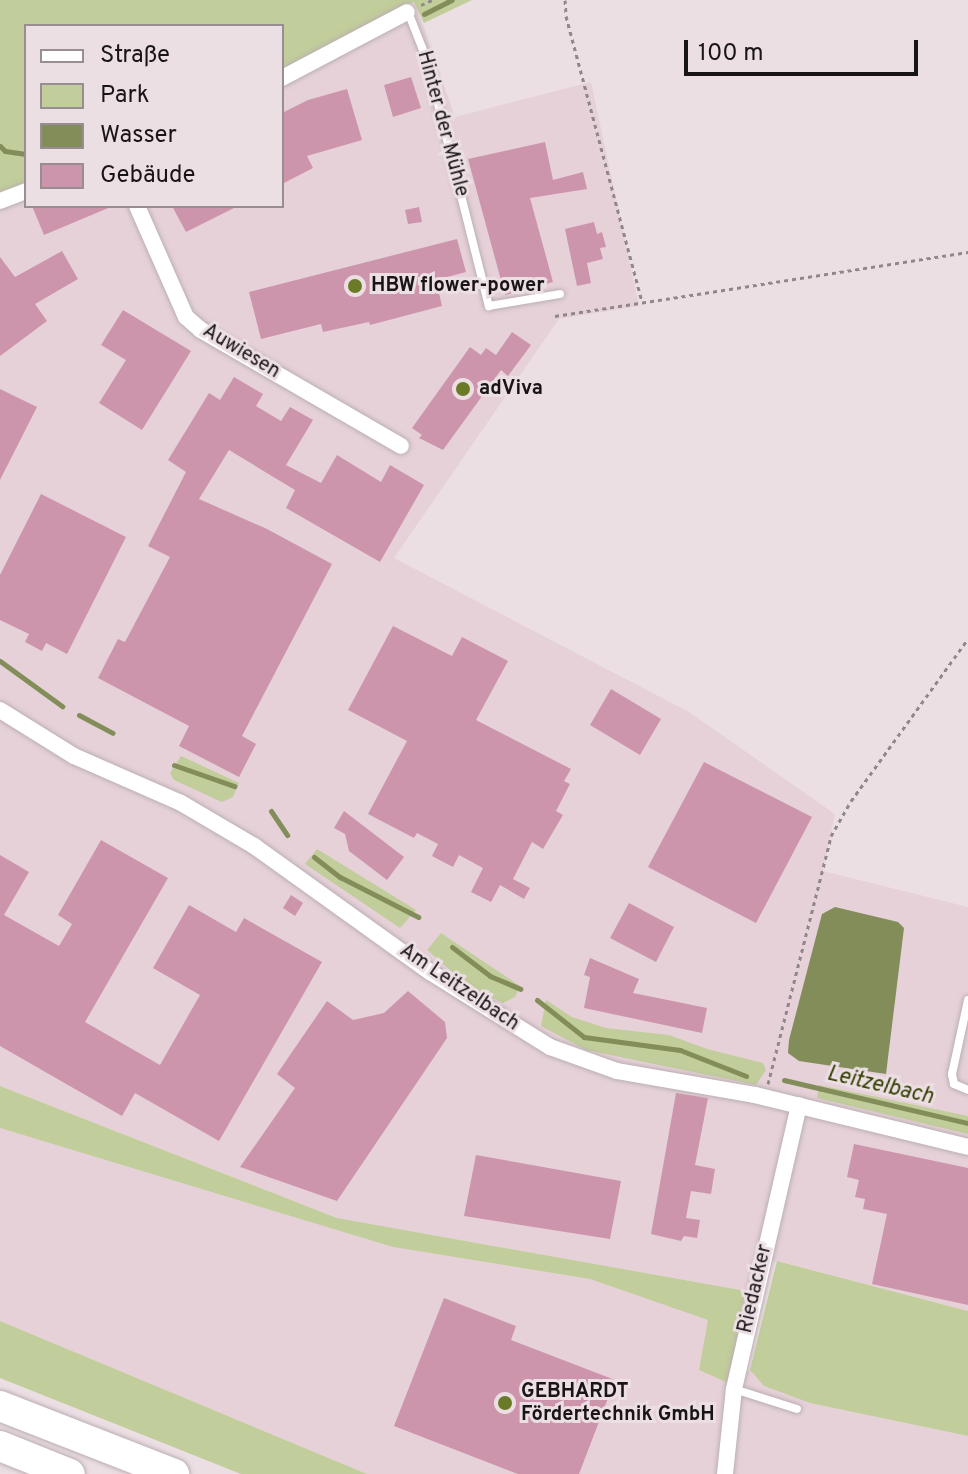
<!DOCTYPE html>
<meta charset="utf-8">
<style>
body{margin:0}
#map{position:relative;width:968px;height:1474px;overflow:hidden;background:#ecdfe4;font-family:Overpass,sans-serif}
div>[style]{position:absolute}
.built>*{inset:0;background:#e6d1d9}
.green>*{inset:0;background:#c1cd9a}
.water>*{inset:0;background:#828d5a}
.stream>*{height:5px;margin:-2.5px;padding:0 2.5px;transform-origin:2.5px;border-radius:2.5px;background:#828d5a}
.building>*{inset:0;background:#cd95ac}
.path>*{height:3px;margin-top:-1.5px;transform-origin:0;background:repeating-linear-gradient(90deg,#90878a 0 4px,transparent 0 8px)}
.roads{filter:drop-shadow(0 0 2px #bbafb3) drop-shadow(0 0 2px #bbafb3)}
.lane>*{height:8px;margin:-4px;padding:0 4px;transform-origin:4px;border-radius:4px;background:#fff}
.street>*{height:16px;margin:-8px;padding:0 8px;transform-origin:8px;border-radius:8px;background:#fff}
.highway>*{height:30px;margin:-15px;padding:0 15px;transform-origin:15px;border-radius:15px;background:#fff}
.dots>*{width:22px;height:22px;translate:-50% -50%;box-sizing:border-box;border:4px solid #ecdfe4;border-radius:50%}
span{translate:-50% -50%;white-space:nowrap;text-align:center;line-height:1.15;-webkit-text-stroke:6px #ecdfe4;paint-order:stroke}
.street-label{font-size:20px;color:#191516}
.poi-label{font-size:20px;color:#191516;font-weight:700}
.left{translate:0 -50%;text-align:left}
.water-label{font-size:22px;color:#353f00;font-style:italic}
.legend{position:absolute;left:24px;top:24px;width:260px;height:184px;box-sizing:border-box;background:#ecdfe4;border:2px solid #988e92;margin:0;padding:10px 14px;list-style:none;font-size:24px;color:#191516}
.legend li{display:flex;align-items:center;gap:16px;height:40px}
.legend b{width:40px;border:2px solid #988e92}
.scale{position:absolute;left:684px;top:40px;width:234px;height:36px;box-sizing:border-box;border:4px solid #191516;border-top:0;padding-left:10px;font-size:24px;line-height:28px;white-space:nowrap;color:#191516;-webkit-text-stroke:6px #ecdfe4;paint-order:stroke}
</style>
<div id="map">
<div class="built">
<i style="clip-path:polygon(415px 2px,455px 117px,591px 82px,639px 306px,559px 319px,394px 558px,689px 712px,835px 814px,823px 871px,968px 907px,968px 1311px,778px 1261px,761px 1266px,752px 1265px,746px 1291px,337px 1218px,0 1086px,0 193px,26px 184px,26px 206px,282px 206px,282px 71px)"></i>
<i style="clip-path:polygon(0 1128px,393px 1247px,590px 1279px,709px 1320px,699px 1370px,728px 1383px,750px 1370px,764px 1386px,810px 1403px,968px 1436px,968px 1474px,367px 1474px,0 1321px)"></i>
</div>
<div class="green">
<i style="clip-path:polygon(0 0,472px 0,424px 23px,414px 2px,282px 71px,282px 26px,26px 26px,26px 184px,0 193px)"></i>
<i style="clip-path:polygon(181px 756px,239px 783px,233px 797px,222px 802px,174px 780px,170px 773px)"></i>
<i style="clip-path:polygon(317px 849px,416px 910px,400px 928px,305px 864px)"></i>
<i style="clip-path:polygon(441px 933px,520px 986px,515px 997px,503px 1003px,471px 988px,427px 950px)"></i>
<i style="clip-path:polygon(546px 1000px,572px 1017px,606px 1028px,669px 1035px,707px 1049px,763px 1063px,766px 1070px,756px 1085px,586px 1050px,541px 1026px)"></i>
<i style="clip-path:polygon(819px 1085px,968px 1116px,968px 1134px,817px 1098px)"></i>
<i style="clip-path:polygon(0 1086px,337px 1218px,746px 1291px,728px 1383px,699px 1370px,708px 1320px,590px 1279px,393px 1247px,0 1128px)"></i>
<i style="clip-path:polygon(777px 1261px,968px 1311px,968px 1436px,810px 1403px,764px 1386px,750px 1370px)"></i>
<i style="clip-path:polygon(0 1321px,367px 1474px,241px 1474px,0 1378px)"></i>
</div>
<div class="water">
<i style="clip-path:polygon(835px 907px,898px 922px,904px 928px,886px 1074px,799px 1061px,788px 1053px,789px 1040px,822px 914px)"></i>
</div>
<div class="stream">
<i style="left:424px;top:14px;width:31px;rotate:-27deg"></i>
<i style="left:0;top:146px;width:7px;rotate:45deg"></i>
<i style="left:5px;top:151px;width:21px;rotate:8deg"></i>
<i style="left:0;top:661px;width:77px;rotate:36deg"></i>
<i style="left:79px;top:715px;width:38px;rotate:28deg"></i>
<i style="left:174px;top:765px;width:64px;rotate:19.3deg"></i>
<i style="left:271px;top:811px;width:29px;rotate:56deg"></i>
<i style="left:314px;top:857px;width:33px;rotate:38deg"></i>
<i style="left:340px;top:877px;width:88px;rotate:27.1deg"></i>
<i style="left:452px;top:947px;width:48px;rotate:37.3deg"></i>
<i style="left:490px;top:976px;width:33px;rotate:23deg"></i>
<i style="left:537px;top:1000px;width:60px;rotate:38.2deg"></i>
<i style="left:584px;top:1037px;width:97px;rotate:7.7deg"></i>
<i style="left:680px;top:1050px;width:71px;rotate:21.5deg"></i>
<i style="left:784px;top:1080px;width:189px;rotate:13.2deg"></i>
</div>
<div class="building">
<i style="clip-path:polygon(411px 77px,421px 108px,393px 117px,384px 85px)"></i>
<i style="clip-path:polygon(347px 89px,362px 140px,307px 156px,313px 168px,282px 184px,282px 113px,308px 100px)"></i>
<i style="clip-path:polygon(545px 142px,553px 180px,583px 172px,587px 189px,530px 198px,553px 282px,505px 295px,468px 159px)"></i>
<i style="clip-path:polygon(32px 206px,113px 206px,44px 235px)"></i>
<i style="clip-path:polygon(172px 206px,238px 206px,186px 232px)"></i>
<i style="clip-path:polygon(419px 207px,422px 222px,408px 224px,405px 210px)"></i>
<i style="clip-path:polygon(594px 222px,597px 234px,602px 232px,606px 247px,600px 248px,603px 259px,587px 263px,591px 283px,577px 286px,565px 229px)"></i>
<i style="clip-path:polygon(457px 239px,466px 272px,436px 280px,442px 306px,370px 325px,369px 322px,323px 332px,321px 324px,261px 339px,249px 292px)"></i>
<i style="clip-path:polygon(62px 251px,78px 279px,35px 304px,47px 321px,0 356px,0 257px,15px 277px)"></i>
<i style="clip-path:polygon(123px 310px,191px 351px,142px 430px,99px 403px,126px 360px,101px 345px)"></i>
<i style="clip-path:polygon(512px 332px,531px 345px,508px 376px,501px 370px,443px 450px,419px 438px,422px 435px,412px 428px,470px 347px,481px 355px,486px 348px,496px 355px)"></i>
<i style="clip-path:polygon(234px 377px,263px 394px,256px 406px,281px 421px,290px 407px,313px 420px,286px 465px,321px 483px,337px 455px,381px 482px,390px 465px,424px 485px,380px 562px,286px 508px,295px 490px,229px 450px,199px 499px,267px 529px,332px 564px,242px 736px,256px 744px,239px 777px,179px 746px,189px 726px,98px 678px,118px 639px,125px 642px,170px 557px,148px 546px,186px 472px,168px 460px,209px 393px,220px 400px)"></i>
<i style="clip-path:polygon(0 389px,37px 407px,0 480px)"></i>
<i style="clip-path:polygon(41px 494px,126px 537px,67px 654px,46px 643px,42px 651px,25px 642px,29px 634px,0 620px,0 575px)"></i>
<i style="clip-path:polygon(393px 626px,452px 656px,462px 637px,508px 661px,476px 720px,571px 769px,564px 781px,570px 784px,556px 811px,563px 815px,543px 849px,532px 842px,513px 879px,530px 888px,524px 899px,500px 885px,491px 902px,471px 892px,483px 868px,459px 855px,453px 867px,432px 856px,438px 844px,417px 833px,414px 838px,368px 814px,407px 741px,348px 710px)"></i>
<i style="clip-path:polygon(611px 689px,661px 719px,640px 755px,590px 725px)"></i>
<i style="clip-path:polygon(704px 762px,812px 817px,756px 923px,648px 867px)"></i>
<i style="clip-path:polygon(344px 811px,404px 857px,387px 880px,349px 851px,345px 834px,334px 828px)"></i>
<i style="clip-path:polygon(101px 840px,168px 878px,85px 1022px,160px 1065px,200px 995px,153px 968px,189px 905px,236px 932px,244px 918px,322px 962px,219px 1141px,135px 1093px,122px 1116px,0 1046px,0 855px,29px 872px,4px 915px,59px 946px,72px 924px,58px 915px)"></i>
<i style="clip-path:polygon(291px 895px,303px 903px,295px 916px,283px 908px)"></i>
<i style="clip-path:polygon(629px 903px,674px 927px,656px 962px,610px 938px)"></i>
<i style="clip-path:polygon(590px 958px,639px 979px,633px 993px,707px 1008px,702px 1033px,584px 1008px,590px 977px,584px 975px)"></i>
<i style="clip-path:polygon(408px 991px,445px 1022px,447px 1038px,337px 1201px,240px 1167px,295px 1088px,277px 1074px,327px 1001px,353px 1020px,384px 1013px)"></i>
<i style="clip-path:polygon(676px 1093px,708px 1098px,695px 1165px,715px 1169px,711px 1194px,691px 1191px,686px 1218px,700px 1220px,697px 1238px,684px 1236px,681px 1241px,651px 1234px)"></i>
<i style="clip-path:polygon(854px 1144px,968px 1168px,968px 1305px,872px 1284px,887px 1214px,863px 1209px,865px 1199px,855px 1197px,859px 1180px,847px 1177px)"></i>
<i style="clip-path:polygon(476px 1155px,621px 1181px,610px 1239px,464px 1216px)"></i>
<i style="clip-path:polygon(444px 1298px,516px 1326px,511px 1340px,615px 1380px,579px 1474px,518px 1474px,394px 1426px)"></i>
</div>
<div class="path">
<i style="left:565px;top:0;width:16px;rotate:86deg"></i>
<i style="left:566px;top:16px;width:296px;rotate:75.1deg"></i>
<i style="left:421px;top:5px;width:12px;rotate:-24deg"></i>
<i style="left:555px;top:316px;width:418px;rotate:-8.8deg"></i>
<i style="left:768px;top:1084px;width:256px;rotate:-75.7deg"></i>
<i style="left:831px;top:836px;width:40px;rotate:-60.3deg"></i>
<i style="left:851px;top:801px;width:200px;rotate:-54.2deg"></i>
</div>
<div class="roads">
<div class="lane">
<i style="left:408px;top:12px;width:52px;rotate:68.4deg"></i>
<i style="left:427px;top:60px;width:254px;rotate:75.9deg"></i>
<i style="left:489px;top:306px;width:72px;rotate:-9.6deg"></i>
<i style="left:968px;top:1000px;width:76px;rotate:102.2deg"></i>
<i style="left:952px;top:1074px;width:10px;rotate:79deg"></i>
<i style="left:954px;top:1084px;width:15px;rotate:23deg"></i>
<i style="left:734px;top:1389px;width:66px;rotate:17.6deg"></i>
</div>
<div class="street">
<i style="left:282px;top:78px;width:141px;rotate:-27.8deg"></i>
<i style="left:0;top:201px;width:28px;rotate:-21deg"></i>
<i style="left:137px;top:206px;width:121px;rotate:66.2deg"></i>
<i style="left:186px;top:317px;width:20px;rotate:41deg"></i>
<i style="left:201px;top:330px;width:231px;rotate:30.1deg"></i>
<i style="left:0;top:710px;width:87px;rotate:31.9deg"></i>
<i style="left:74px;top:756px;width:117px;rotate:23.7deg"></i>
<i style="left:181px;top:803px;width:85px;rotate:30.5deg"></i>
<i style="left:254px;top:846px;width:216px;rotate:35.6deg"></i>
<i style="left:430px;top:972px;width:142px;rotate:32deg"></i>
<i style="left:550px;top:1047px;width:71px;rotate:19.7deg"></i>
<i style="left:617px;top:1071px;width:140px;rotate:9.9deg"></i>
<i style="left:755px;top:1095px;width:219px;rotate:13.7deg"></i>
<i style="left:725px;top:1474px;width:85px;rotate:-84deg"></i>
<i style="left:734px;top:1389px;width:291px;rotate:-77.1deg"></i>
</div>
<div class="highway">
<i style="left:0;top:1406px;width:187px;rotate:21.3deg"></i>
<i style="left:0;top:1446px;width:75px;rotate:21.8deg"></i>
</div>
</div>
<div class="dots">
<i style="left:355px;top:286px;background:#6b7a27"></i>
<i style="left:463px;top:389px;background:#6b7a27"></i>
<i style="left:505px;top:1403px;background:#6b7a27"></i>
</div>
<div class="street-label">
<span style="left:442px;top:124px;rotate:75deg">Hinter der Mühle</span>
<span style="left:241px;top:352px;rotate:31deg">Auwiesen</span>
<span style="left:459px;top:988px;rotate:34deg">Am Leitzelbach</span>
<span style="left:756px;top:1289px;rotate:-77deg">Riedacker</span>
</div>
<div class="poi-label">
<span class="left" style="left:371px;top:286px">HBW flower-power</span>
<span class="left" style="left:479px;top:389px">adViva</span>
<span class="left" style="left:521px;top:1404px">GEBHARDT<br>Fördertechnik GmbH</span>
</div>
<div class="water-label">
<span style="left:880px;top:1086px;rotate:13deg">Leitzelbach</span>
</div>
<ul class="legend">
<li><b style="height:10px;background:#fff"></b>Straße</li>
<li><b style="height:22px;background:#c1cd9a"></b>Park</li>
<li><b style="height:22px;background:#828d5a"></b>Wasser</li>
<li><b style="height:22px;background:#cd95ac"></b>Gebäude</li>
</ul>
<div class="scale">100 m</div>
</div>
